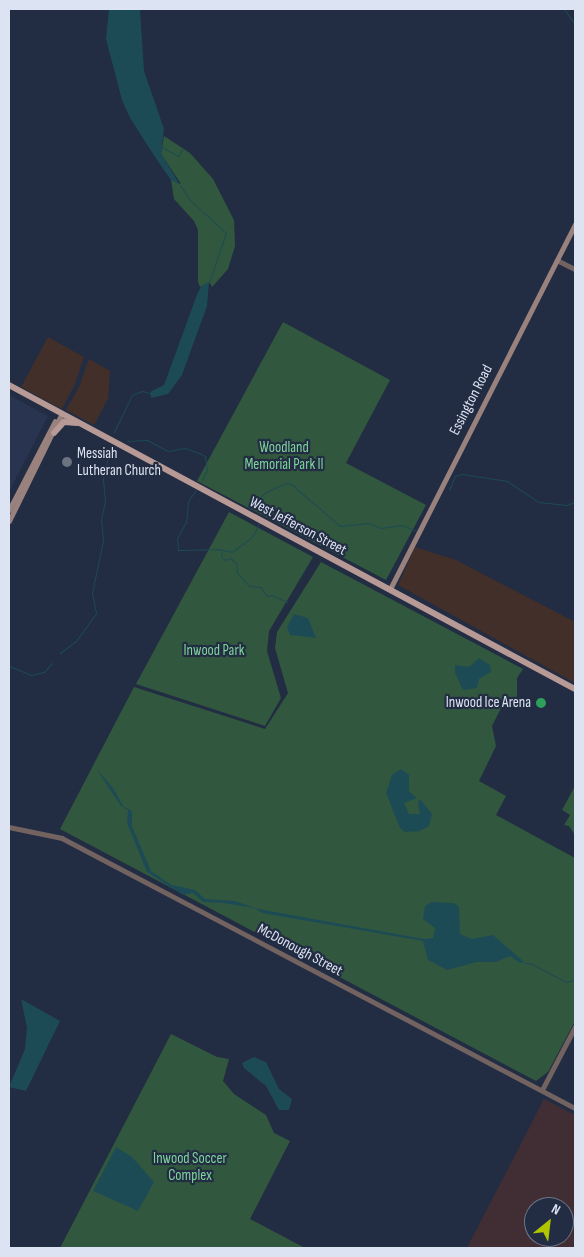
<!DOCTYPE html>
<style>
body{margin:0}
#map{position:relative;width:584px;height:1257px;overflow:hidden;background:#222c42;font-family:"Sofia Sans Condensed",sans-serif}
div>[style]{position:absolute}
.commercial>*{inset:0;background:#422f29}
.industrial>*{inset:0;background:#412e34}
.built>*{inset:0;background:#283450}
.green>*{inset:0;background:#31583e}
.water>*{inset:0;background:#1d4b55}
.stream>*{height:1px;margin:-0.5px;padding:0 0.5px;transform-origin:0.5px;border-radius:0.5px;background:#1d4b55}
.tertiary>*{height:4.5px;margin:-2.25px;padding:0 2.25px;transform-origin:2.25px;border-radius:2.25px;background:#726361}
.secondary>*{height:5px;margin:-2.5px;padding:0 2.5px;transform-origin:2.5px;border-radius:2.5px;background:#99827e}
.primary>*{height:5.5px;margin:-2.75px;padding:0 2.75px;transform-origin:2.75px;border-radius:2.75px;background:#b79995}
.dots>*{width:14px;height:14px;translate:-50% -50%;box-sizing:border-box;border:2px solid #222c42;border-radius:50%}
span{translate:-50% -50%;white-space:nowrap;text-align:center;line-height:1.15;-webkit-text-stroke:4.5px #222c42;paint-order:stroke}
.street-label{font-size:15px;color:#dce3f2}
.park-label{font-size:15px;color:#7fd59b}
.poi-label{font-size:15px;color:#dce3f2}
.left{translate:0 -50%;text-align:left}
.right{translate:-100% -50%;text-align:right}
.frame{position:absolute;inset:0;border:10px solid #dce3f2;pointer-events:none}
.north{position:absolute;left:524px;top:1197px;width:50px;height:50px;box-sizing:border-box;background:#222c42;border:1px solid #6c7588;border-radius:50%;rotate:29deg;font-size:14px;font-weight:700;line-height:20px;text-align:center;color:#dce3f2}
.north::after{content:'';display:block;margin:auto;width:18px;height:22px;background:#b0c500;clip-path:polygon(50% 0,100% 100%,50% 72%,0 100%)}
</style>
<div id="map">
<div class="commercial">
<i style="clip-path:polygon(48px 337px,84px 357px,75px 384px,62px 409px,21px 387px)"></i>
<i style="clip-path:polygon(89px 359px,110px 371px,108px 399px,94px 425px,66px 410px,79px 387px)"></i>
<i style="clip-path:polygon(415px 547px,456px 560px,575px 622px,575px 683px,398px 585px)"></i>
</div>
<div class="industrial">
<i style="clip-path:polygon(evenodd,544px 1099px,575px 1115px,575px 1248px,467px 1248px,544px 1099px,534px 1207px,564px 1207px,564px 1237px,534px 1237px,534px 1207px)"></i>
</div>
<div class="built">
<i style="clip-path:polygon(9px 395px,48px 416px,9px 492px)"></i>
</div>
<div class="green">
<i style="clip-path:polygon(164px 136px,190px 153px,213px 179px,234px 220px,235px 246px,228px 269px,212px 287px,210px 283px,200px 287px,198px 282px,198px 230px,194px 221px,174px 199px,171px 180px,181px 184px,161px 154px)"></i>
<i style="clip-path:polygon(283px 322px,390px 380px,346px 463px,426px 505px,386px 580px,197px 481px)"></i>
<i style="clip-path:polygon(229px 512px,313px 557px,269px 631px,267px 651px,281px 698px,265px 726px,136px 684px)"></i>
<i style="clip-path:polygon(321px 562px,523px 669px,517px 678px,517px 708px,501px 708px,492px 726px,496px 746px,479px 781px,506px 796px,496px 815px,575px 858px,575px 1021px,548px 1072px,536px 1081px,60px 829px,134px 687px,265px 729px,288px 693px,275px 648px,277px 632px)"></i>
<i style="clip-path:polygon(575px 786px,575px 835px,569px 826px,564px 825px,570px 815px,562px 810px)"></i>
<i style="clip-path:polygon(171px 1034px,217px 1057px,229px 1059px,223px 1081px,234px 1094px,266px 1115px,274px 1133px,290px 1141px,250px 1219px,305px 1248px,60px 1248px)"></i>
</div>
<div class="water">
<i style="clip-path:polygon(109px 9px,140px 9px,144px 71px,164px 129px,161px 154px,180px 185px,171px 180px,157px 160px,130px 118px,122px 100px,106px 39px)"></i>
<i style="clip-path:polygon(209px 282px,207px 306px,182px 375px,168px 394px,151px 398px,150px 392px,164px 385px,198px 292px,202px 285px)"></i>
<i style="clip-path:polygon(294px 614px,308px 618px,316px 638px,290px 635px,287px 627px)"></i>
<i style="clip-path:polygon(479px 658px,490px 665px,491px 672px,479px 679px,477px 688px,463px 690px,455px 673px,455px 665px,469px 667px)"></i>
<i style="clip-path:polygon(95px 767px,113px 788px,123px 806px,132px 811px,132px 826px,151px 871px,172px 885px,195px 890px,205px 899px,235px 901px,258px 909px,424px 939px,433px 938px,435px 928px,423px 919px,425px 906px,432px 902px,454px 903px,459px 907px,460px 934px,472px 939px,493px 935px,524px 962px,520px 963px,510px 956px,496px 962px,477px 962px,447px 970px,428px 960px,423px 941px,262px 913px,254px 908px,224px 903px,203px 902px,193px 893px,183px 895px,147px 872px,127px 823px,128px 810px,121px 806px)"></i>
<i style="clip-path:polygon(401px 769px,409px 775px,409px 791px,417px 798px,404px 803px,409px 814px,420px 814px,418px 803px,420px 799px,432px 814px,429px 826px,420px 831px,405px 832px,400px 828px,386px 793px,392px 775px)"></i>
<i style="clip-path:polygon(21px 999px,60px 1021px,26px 1091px,9px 1087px,25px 1049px,27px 1028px)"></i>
<i style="clip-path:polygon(254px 1057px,266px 1062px,279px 1089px,292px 1099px,289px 1110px,279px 1110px,266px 1086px,244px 1068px,242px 1063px)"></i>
<i style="clip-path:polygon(116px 1147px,132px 1157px,154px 1182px,138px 1211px,93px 1191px)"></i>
</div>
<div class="stream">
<i style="left:564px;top:9px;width:19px;rotate:54deg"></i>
<i style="left:160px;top:146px;width:21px;rotate:29deg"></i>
<i style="left:178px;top:156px;width:9px;rotate:-58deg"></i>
<i style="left:180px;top:185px;width:17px;rotate:57deg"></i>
<i style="left:189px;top:199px;width:50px;rotate:42.6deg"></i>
<i style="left:226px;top:233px;width:52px;rotate:109.1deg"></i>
<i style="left:114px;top:432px;width:41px;rotate:-64.1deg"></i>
<i style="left:132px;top:395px;width:11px;rotate:-22deg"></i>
<i style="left:142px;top:391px;width:7px;rotate:16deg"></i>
<i style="left:127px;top:441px;width:20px;rotate:-3deg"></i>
<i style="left:147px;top:440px;width:24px;rotate:28deg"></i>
<i style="left:168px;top:451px;width:17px;rotate:-10deg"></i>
<i style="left:185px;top:448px;width:15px;rotate:20deg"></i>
<i style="left:199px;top:453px;width:7px;rotate:27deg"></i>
<i style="left:205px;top:456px;width:14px;rotate:82deg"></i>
<i style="left:207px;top:470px;width:11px;rotate:117deg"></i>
<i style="left:196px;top:490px;width:14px;rotate:126deg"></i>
<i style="left:188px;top:501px;width:21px;rotate:95deg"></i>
<i style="left:186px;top:522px;width:18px;rotate:119deg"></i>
<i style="left:177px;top:538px;width:12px;rotate:85deg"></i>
<i style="left:178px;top:550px;width:39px;rotate:-1deg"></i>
<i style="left:217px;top:549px;width:15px;rotate:11deg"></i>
<i style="left:232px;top:552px;width:26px;rotate:-37deg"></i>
<i style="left:253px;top:536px;width:14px;rotate:-65deg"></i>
<i style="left:449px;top:490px;width:15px;rotate:-67deg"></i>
<i style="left:455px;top:476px;width:7px;rotate:-16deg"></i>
<i style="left:462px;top:474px;width:46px;rotate:8.8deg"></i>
<i style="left:507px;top:481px;width:37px;rotate:34deg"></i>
<i style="left:538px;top:502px;width:29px;rotate:6deg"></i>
<i style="left:567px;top:505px;width:9px;rotate:-21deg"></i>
<i style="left:266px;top:492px;width:22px;rotate:-24deg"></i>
<i style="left:286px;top:483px;width:5px;rotate:11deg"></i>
<i style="left:291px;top:484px;width:65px;rotate:40.6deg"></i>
<i style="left:340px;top:526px;width:29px;rotate:-6deg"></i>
<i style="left:369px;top:523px;width:13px;rotate:23deg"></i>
<i style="left:381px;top:528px;width:21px;rotate:-8deg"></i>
<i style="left:402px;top:525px;width:15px;rotate:23deg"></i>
<i style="left:264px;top:513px;width:4px;rotate:-56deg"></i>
<i style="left:266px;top:510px;width:14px;rotate:-120deg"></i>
<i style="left:259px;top:498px;width:8px;rotate:-40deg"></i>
<i style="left:222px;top:552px;width:4px;rotate:104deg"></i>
<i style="left:221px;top:556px;width:6px;rotate:45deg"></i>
<i style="left:225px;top:560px;width:5px;rotate:-22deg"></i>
<i style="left:230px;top:558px;width:8px;rotate:40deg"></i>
<i style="left:236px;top:563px;width:10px;rotate:84deg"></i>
<i style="left:237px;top:573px;width:18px;rotate:47deg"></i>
<i style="left:249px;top:586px;width:11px;rotate:5deg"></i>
<i style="left:260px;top:587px;width:11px;rotate:52deg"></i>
<i style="left:267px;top:596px;width:5px;rotate:-11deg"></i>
<i style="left:272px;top:595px;width:17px;rotate:25deg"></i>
<i style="left:60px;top:653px;width:20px;rotate:-37deg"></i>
<i style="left:76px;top:641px;width:34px;rotate:-54deg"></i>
<i style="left:96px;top:613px;width:20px;rotate:-101deg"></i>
<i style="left:92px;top:593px;width:53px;rotate:-78.1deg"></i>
<i style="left:103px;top:541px;width:22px;rotate:-95deg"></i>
<i style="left:101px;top:519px;width:17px;rotate:-77deg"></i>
<i style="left:105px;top:502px;width:23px;rotate:-95deg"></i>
<i style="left:103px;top:479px;width:35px;rotate:-77deg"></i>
<i style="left:9px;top:666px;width:24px;rotate:22deg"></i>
<i style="left:31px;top:675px;width:13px;rotate:-13deg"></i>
<i style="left:44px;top:672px;width:12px;rotate:-48deg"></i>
<i style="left:524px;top:963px;width:6px"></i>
<i style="left:530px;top:963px;width:41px;rotate:27.8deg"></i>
<i style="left:566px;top:982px;width:9px;rotate:-13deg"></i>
</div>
<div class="tertiary">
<i style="left:557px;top:260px;width:20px;rotate:27deg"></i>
<i style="left:9px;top:827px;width:54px;rotate:11.7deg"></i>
<i style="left:62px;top:838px;width:580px;rotate:27.76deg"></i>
<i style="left:542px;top:1090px;width:71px;rotate:-62.4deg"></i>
</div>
<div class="secondary">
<i style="left:9px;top:510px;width:100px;rotate:-62.7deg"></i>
<i style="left:9px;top:521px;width:120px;rotate:-63.9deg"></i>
<i style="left:390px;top:589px;width:409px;rotate:-63.1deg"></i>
</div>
<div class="primary">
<i style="left:9px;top:385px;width:642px;rotate:28.24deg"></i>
<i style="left:54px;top:433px;width:15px;rotate:-48deg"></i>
<i style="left:64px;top:422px;width:13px;rotate:4deg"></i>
</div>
<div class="dots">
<i style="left:67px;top:462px;background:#6b7280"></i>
<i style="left:541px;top:703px;background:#2e9e5b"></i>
</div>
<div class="street-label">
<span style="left:471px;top:400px;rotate:-63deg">Essington Road</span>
<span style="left:298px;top:526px;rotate:28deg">West Jefferson Street</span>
<span style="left:300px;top:950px;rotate:28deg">McDonough Street</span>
</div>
<div class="park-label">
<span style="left:284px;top:456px">Woodland<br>Memorial Park II</span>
<span style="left:214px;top:651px">Inwood Park</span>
<span style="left:190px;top:1167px">Inwood Soccer<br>Complex</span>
</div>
<div class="poi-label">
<span class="left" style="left:77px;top:462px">Messiah<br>Lutheran Church</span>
<span class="right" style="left:531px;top:703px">Inwood Ice Arena</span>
</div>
<div class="frame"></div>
<div class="north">N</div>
</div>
